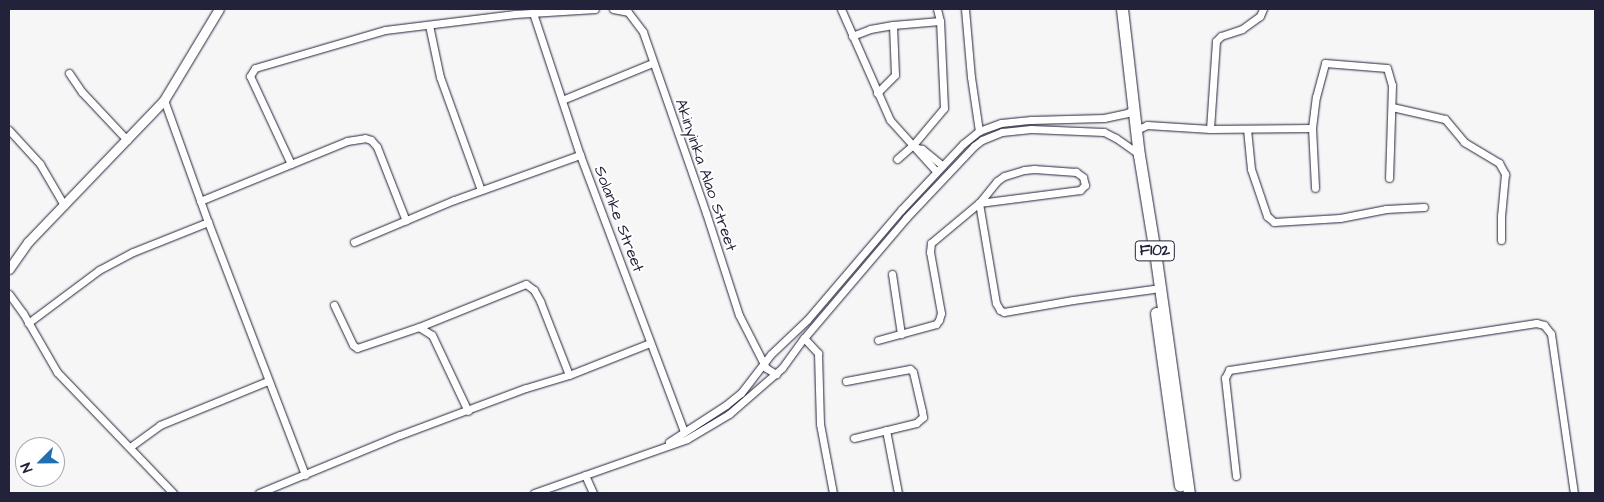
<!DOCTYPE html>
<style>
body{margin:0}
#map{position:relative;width:1604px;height:502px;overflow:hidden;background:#f6f6f7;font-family:"Architects Daughter",sans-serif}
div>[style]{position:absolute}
.roads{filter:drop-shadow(0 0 1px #22223b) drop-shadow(0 0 1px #22223b)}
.minor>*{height:7px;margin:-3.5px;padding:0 3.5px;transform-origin:3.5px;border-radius:3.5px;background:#fff}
.tertiary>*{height:9px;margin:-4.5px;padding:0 4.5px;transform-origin:4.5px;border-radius:4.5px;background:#fff}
.trunk>*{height:11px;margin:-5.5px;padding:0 5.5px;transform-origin:5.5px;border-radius:5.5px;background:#fff}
span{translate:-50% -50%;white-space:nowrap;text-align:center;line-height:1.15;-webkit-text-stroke:4px #fff;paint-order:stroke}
.shield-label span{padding:1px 4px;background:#fff;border:1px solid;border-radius:4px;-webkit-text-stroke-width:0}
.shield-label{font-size:15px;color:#22223b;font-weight:700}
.street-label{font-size:16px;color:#22223b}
.frame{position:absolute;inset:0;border:10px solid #22223b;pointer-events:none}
.north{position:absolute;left:15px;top:437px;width:50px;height:50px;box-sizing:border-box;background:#fff;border:1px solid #a7a7b1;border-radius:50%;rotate:247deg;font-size:14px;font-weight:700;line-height:20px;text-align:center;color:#22223b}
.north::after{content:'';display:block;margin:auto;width:18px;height:22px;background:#1f6fb2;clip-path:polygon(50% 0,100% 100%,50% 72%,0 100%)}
</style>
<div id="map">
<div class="roads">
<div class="minor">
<i style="left:613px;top:9px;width:15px;rotate:11deg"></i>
<i style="left:628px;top:12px;width:25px;rotate:53deg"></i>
<i style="left:643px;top:32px;width:192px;rotate:70.8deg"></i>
<i style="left:706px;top:213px;width:107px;rotate:72.1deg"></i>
<i style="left:739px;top:315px;width:59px;rotate:63deg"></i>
<i style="left:766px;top:368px;width:12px;rotate:31deg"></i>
<i style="left:841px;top:9px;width:121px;rotate:66.2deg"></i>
<i style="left:890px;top:120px;width:69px;rotate:48deg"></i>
<i style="left:965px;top:9px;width:68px;rotate:85deg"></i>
<i style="left:971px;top:77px;width:55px;rotate:81.6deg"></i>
<i style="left:533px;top:13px;width:150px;rotate:71.7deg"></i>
<i style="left:580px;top:155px;width:296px;rotate:69.4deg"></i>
<i style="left:429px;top:25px;width:53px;rotate:78.1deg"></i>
<i style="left:440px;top:77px;width:120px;rotate:70.1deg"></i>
<i style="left:852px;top:36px;width:19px;rotate:-21deg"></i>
<i style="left:870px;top:29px;width:23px;rotate:-10deg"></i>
<i style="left:893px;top:25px;width:47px;rotate:-4.9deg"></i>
<i style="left:69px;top:73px;width:23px;rotate:56deg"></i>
<i style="left:82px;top:92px;width:66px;rotate:46.8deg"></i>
<i style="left:877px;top:93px;width:25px;rotate:-45deg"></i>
<i style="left:895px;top:75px;width:50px;rotate:-92.3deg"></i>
<i style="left:164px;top:100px;width:130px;rotate:70.2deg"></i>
<i style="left:208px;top:222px;width:271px;rotate:69deg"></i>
<i style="left:562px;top:100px;width:97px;rotate:-22.3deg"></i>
<i style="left:1392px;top:107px;width:54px;rotate:12.8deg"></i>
<i style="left:1445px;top:119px;width:30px;rotate:50deg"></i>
<i style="left:1464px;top:142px;width:41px;rotate:31deg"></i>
<i style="left:1499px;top:163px;width:13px;rotate:61deg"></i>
<i style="left:1505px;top:174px;width:42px;rotate:95.4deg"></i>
<i style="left:1501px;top:216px;width:24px;rotate:90deg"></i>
<i style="left:1312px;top:128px;width:60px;rotate:87.1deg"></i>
<i style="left:1210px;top:129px;width:88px;rotate:-86.1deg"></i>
<i style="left:1216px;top:41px;width:7px;rotate:-45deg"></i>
<i style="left:1221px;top:36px;width:22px;rotate:-18deg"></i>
<i style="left:1242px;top:29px;width:22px;rotate:-36deg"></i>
<i style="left:1260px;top:16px;width:8px;rotate:-67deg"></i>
<i style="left:1247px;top:129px;width:40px;rotate:84.3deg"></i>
<i style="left:1251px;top:169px;width:50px;rotate:71.2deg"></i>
<i style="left:1267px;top:216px;width:9px;rotate:41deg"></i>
<i style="left:1274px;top:222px;width:66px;rotate:-3.5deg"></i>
<i style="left:1340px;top:218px;width:47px;rotate:-11.1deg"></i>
<i style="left:1386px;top:209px;width:38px;rotate:-3deg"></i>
<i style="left:9px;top:130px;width:46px;rotate:47.6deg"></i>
<i style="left:40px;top:164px;width:48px;rotate:59.7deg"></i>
<i style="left:1136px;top:130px;width:12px;rotate:-24deg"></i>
<i style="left:1147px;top:125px;width:63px;rotate:3.6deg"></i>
<i style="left:1210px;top:129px;width:102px;rotate:-0.6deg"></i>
<i style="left:1312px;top:128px;width:31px;rotate:-83deg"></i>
<i style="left:1316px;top:97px;width:35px;rotate:-75deg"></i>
<i style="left:1325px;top:63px;width:62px;rotate:4.6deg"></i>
<i style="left:1387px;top:68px;width:18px;rotate:74deg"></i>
<i style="left:1392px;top:85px;width:93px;rotate:91.8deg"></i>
<i style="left:917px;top:148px;width:5px;rotate:11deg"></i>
<i style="left:922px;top:149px;width:26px;rotate:39deg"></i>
<i style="left:897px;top:159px;width:21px;rotate:-41deg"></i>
<i style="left:913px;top:145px;width:48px;rotate:-50deg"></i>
<i style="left:944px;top:108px;width:87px;rotate:-92.6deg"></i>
<i style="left:940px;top:21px;width:12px;rotate:-104deg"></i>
<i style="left:291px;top:164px;width:97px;rotate:-115deg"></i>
<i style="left:250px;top:76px;width:9px;rotate:-58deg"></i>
<i style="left:255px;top:68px;width:135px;rotate:-16.3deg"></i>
<i style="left:385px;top:30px;width:131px;rotate:-7deg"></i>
<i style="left:515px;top:14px;width:80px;rotate:-3.6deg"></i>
<i style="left:200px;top:201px;width:159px;rotate:-22.2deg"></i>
<i style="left:347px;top:141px;width:18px;rotate:-9deg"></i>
<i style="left:365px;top:138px;width:6px;rotate:18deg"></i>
<i style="left:371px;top:140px;width:9px;rotate:49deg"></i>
<i style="left:377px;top:147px;width:79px;rotate:68.6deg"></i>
<i style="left:354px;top:242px;width:108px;rotate:-22.8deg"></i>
<i style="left:454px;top:200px;width:134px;rotate:-19.7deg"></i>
<i style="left:892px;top:274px;width:61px;rotate:81.5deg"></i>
<i style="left:9px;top:294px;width:24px;rotate:54deg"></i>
<i style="left:23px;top:313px;width:68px;rotate:60deg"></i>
<i style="left:57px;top:372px;width:168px;rotate:46.2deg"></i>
<i style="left:334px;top:305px;width:44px;rotate:64.6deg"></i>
<i style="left:353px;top:345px;width:5px;rotate:37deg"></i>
<i style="left:357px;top:348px;width:65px;rotate:-18.7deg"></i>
<i style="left:419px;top:327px;width:115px;rotate:-21.9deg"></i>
<i style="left:526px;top:284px;width:10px;rotate:37deg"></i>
<i style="left:534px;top:290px;width:13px;rotate:61deg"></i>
<i style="left:540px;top:301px;width:79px;rotate:68.6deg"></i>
<i style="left:28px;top:323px;width:89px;rotate:-36.7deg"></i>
<i style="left:99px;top:270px;width:38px;rotate:-28deg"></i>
<i style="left:133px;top:252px;width:81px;rotate:-21.8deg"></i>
<i style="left:419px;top:327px;width:15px;rotate:32deg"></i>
<i style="left:432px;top:335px;width:84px;rotate:64.7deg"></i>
<i style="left:804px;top:338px;width:21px;rotate:47deg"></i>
<i style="left:818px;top:353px;width:71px;rotate:88.4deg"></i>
<i style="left:820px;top:424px;width:70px;rotate:79.3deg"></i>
<i style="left:878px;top:340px;width:60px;rotate:-15.4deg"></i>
<i style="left:936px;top:324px;width:5px;rotate:-53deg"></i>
<i style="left:939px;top:320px;width:7px;rotate:-74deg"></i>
<i style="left:941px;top:313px;width:62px;rotate:-100.2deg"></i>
<i style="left:930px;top:252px;width:9px;rotate:-84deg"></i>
<i style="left:931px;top:243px;width:62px;rotate:-39.8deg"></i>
<i style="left:979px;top:203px;width:102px;rotate:-7.3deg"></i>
<i style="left:1080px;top:190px;width:7px;rotate:-45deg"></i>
<i style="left:1085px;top:185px;width:8px;rotate:-104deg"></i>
<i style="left:1083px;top:177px;width:9px;rotate:-144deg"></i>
<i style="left:1076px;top:172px;width:42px;rotate:-175.9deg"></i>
<i style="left:1034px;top:169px;width:10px;rotate:174deg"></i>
<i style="left:1024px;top:170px;width:21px;rotate:163deg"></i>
<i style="left:1004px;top:176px;width:9px;rotate:144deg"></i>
<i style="left:997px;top:181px;width:28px;rotate:129deg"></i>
<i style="left:979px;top:203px;width:101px;rotate:80.4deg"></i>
<i style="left:996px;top:303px;width:8px;rotate:60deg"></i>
<i style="left:1000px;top:310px;width:4px;rotate:27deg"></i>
<i style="left:1004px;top:312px;width:70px;rotate:-9.9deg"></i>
<i style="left:1073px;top:300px;width:81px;rotate:-7.8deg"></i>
<i style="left:846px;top:381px;width:65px;rotate:-10.6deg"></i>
<i style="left:910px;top:369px;width:4px;rotate:45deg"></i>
<i style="left:913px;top:372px;width:40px;rotate:77deg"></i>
<i style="left:922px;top:411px;width:6px;rotate:81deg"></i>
<i style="left:923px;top:417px;width:9px;rotate:139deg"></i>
<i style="left:916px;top:423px;width:64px;rotate:166.4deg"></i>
<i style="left:886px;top:430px;width:64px;rotate:79.2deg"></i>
<i style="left:669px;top:442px;width:68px;rotate:-33deg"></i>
<i style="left:726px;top:405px;width:19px;rotate:-39deg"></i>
<i style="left:741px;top:393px;width:49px;rotate:-52.4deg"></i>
<i style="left:771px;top:354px;width:50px;rotate:-43.4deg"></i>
<i style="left:807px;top:320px;width:145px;rotate:-49.5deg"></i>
<i style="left:901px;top:210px;width:91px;rotate:-46.8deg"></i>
<i style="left:963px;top:144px;width:21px;rotate:-39deg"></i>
<i style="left:979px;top:131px;width:23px;rotate:-20deg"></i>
<i style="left:1001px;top:123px;width:30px;rotate:-6deg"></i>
<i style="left:1031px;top:120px;width:73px;rotate:-1.6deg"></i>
<i style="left:1104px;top:118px;width:24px;rotate:-12deg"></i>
<i style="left:1127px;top:113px;width:8px;rotate:-30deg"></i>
<i style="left:130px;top:447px;width:37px;rotate:-36deg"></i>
<i style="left:160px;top:425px;width:117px;rotate:-22.2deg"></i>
<i style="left:585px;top:475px;width:20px;rotate:66deg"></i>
<i style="left:1236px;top:476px;width:99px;rotate:-96.4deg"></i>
<i style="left:1225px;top:378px;width:9px;rotate:-63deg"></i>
<i style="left:1229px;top:370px;width:311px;rotate:-8.7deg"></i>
<i style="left:1536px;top:323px;width:8px;rotate:14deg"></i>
<i style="left:1544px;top:325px;width:11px;rotate:52deg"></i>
<i style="left:1551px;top:334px;width:161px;rotate:81.8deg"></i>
<i style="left:259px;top:493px;width:152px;rotate:-22.4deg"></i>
<i style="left:400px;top:435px;width:134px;rotate:-20.5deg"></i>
<i style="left:526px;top:388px;width:45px;rotate:-16.8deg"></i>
<i style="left:569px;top:375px;width:87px;rotate:-21.6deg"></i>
<i style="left:534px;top:493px;width:162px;rotate:-19.4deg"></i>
<i style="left:687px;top:439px;width:49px;rotate:-30.8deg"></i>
<i style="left:729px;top:414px;width:70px;rotate:-41deg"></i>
<i style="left:782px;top:368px;width:37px;rotate:-54deg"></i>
<i style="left:804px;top:338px;width:157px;rotate:-49.6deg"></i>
<i style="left:906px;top:218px;width:99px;rotate:-46.6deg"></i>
<i style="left:974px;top:146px;width:10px;rotate:-37deg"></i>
<i style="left:982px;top:140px;width:22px;rotate:-22deg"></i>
<i style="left:1002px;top:132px;width:29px;rotate:-6deg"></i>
<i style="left:1031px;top:129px;width:73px;rotate:2.4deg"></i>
<i style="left:1104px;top:132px;width:13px;rotate:27deg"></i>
<i style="left:1116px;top:138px;width:28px;rotate:35deg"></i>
</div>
<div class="tertiary">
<i style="left:9px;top:269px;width:33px;rotate:-55deg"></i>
<i style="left:28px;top:242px;width:197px;rotate:-46.2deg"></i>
<i style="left:164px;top:100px;width:106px;rotate:-58.9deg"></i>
</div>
<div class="trunk">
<i style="left:1122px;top:9px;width:147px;rotate:83.4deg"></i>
<i style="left:1139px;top:155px;width:105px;rotate:80.7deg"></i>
<i style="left:1156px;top:259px;width:236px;rotate:82deg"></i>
<i style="left:1156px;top:313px;width:174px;rotate:82.1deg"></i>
</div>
</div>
<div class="shield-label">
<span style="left:1155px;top:251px">F102</span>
</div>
<div class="street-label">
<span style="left:706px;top:175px;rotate:71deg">Akinyinka Alao Street</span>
<span style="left:619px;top:219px;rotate:69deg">Solanke Street</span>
</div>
<div class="frame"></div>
<div class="north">N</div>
</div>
